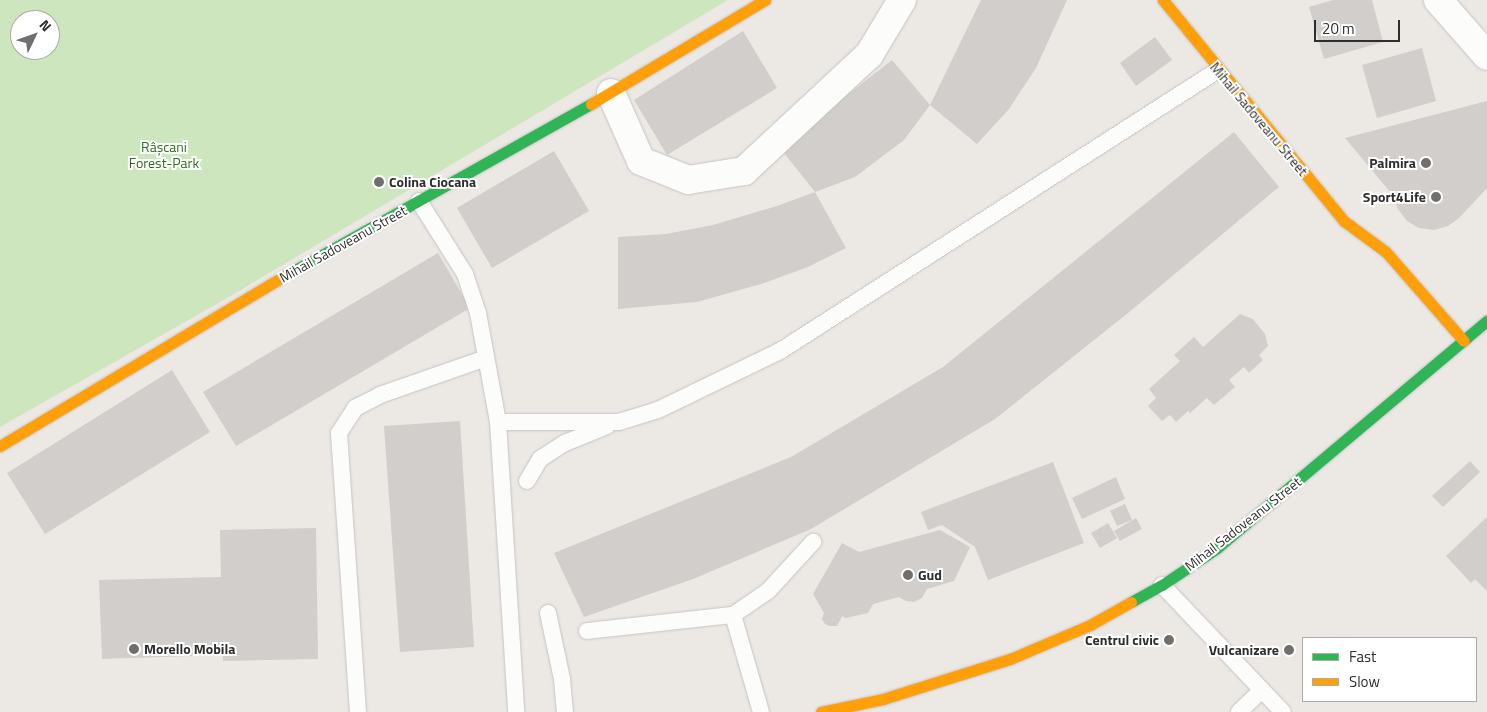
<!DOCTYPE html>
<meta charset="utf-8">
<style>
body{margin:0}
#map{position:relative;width:1487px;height:712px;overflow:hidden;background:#ece8e4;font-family:"Titillium Web",sans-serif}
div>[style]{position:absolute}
.green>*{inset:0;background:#cee6be}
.building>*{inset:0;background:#d1cecb}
.roads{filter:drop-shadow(0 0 1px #c5c4c5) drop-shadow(0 0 1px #c5c4c5)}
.lane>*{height:16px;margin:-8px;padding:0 8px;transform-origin:8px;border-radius:8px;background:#fcfcfb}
.street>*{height:28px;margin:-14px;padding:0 14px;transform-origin:14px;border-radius:14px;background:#fcfcfb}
.fast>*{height:11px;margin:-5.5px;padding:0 5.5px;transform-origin:5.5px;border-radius:5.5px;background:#30b455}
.slow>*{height:11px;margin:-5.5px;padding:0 5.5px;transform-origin:5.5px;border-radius:5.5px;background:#ff9f0a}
.dots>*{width:14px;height:14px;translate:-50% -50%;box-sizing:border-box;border:2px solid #fff;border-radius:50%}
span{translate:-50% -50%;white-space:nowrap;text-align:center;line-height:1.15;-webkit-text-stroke:4px #fff;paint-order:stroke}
.street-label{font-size:14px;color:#2e2e2e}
.park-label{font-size:14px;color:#2c6e1b}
.poi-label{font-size:14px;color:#2e2e2e;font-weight:700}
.right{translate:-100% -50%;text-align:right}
.left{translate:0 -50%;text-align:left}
.legend{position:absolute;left:1302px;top:637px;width:175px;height:65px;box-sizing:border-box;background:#fff;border:1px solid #ababab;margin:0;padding:6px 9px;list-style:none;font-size:15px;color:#2e2e2e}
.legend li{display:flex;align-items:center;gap:10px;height:25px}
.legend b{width:25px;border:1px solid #ababab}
.north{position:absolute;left:10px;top:10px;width:50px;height:50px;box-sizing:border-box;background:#fff;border:1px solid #ababab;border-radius:50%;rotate:48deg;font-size:14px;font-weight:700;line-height:20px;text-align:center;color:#2e2e2e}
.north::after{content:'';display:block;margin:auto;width:18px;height:22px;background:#706f6e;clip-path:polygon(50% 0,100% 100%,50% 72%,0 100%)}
.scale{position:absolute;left:1314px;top:20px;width:86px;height:22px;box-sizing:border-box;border:2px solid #2e2e2e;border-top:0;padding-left:6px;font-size:15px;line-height:18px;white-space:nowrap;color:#2e2e2e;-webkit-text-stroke:4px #fff;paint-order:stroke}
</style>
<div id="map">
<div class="green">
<i style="clip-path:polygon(evenodd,0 0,728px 0,229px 297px,0 427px,0 0,20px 20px,50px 20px,50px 50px,20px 50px,20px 20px)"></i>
</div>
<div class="building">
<i style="clip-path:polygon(981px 0,1067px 0,1036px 68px,1009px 109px,977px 144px,930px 105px)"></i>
<i style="clip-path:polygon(1333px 0,1372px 0,1383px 42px,1324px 59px,1309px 7px)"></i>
<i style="clip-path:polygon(743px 31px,777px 88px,667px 155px,634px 100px)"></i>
<i style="clip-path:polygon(1155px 37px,1172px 60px,1136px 86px,1120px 63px)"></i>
<i style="clip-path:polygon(1422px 48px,1436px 101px,1377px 118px,1362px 65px)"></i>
<i style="clip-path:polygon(892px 60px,930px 105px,904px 140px,855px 177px,815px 192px,780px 148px,843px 85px,851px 92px)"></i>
<i style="clip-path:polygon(1487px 101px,1487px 188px,1459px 218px,1448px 226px,1434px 230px,1419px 228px,1407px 221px,1398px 209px,1391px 193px,1345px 138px)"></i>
<i style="clip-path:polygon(1234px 132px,1279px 187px,1128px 313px,995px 419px,811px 529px,693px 579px,584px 617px,554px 553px,791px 457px,943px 367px)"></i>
<i style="clip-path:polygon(554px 151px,589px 211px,492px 268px,457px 208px)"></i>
<i style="clip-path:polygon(815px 192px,846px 248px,808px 267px,761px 284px,697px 302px,618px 309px,618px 237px,666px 234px,713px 225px,777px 206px)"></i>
<i style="clip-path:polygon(438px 253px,470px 308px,236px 446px,203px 392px)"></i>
<i style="clip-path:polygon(1240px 314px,1253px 319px,1265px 334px,1268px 346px,1259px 355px,1263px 360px,1249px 373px,1244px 367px,1229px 380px,1235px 387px,1214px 405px,1207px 398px,1190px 413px,1188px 411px,1176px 422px,1170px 415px,1162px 421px,1148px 406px,1156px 398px,1149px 389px,1180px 361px,1174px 355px,1194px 337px,1203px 347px)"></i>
<i style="clip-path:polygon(172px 370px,210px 432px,45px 534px,7px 473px)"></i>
<i style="clip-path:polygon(460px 421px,474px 647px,400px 652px,384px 426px)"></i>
<i style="clip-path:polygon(1470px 461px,1480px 472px,1443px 507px,1432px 496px)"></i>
<i style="clip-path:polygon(1053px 462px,1084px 543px,988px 580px,975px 547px,942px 525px,928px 530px,921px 512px)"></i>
<i style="clip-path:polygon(1116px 477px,1125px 499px,1082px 519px,1072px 498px)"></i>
<i style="clip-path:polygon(1125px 504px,1132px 520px,1117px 526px,1110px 511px)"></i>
<i style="clip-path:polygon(1487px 517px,1487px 591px,1475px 579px,1471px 583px,1446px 556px)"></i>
<i style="clip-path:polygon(1136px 518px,1142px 529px,1120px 541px,1114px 531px)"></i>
<i style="clip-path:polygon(1108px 523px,1117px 538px,1100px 548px,1091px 533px)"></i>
<i style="clip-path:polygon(316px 528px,318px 659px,223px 661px,223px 655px,102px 659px,99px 580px,221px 577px,220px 530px)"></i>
<i style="clip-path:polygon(940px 530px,970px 547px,954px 581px,927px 589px,922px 598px,914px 602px,906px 601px,899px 597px,873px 604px,868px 613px,846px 618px,842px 616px,837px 626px,829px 626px,825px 624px,822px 619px,824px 613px,813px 594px,842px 543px,859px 552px)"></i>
</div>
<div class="roads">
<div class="lane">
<i style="left:419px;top:201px;width:86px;rotate:57.8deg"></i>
<i style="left:465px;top:274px;width:41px;rotate:71.6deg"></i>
<i style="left:478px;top:313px;width:111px;rotate:79.6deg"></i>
<i style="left:498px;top:422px;width:291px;rotate:86.4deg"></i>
<i style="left:498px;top:422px;width:121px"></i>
<i style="left:619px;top:422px;width:41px;rotate:-17.1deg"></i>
<i style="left:658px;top:410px;width:136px;rotate:-25.8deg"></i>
<i style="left:780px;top:351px;width:520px;rotate:-32.68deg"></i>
<i style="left:527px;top:481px;width:26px;rotate:-59deg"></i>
<i style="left:540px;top:459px;width:30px;rotate:-33deg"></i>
<i style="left:565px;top:443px;width:45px;rotate:-22deg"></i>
<i style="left:1162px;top:585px;width:175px;rotate:46.4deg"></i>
<i style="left:548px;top:613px;width:67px;rotate:78deg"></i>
<i style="left:562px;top:679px;width:33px;rotate:85deg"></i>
<i style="left:733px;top:615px;width:42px;rotate:-34.4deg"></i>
<i style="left:768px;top:591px;width:67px;rotate:-47.4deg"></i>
<i style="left:587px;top:631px;width:147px;rotate:-6.3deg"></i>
<i style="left:733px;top:615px;width:101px;rotate:73.9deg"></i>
<i style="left:358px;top:712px;width:280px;rotate:-93.9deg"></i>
<i style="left:339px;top:433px;width:30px;rotate:-57deg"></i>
<i style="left:355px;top:408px;width:28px;rotate:-27deg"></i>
<i style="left:380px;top:395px;width:112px;rotate:-19.2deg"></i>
<i style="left:1239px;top:712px;width:32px;rotate:-44deg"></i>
</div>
<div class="street">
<i style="left:1438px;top:0;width:74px;rotate:48.8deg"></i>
<i style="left:611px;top:93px;width:74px;rotate:66.2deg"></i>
<i style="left:641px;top:161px;width:51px;rotate:22deg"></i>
<i style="left:688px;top:180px;width:57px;rotate:-9.1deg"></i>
<i style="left:744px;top:171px;width:171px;rotate:-42.9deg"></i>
<i style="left:869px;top:55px;width:64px;rotate:-59deg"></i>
</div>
<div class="fast">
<i style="left:286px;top:275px;width:350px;rotate:-29.3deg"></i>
<i style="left:1131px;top:602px;width:35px;rotate:-29deg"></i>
<i style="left:1162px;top:585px;width:66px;rotate:-33.9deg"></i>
<i style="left:1217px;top:548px;width:353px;rotate:-40.1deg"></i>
</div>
<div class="slow">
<i style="left:1163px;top:0;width:286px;rotate:50.7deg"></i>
<i style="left:1344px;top:221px;width:52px;rotate:36.4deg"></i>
<i style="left:1386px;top:252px;width:118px;rotate:48.8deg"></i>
<i style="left:591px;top:104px;width:203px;rotate:-30.9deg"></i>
<i style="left:0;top:446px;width:333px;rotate:-30.9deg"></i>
<i style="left:821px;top:712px;width:63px;rotate:-11.8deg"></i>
<i style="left:883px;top:699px;width:133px;rotate:-17.5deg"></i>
<i style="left:1010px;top:659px;width:87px;rotate:-23deg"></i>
<i style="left:1090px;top:625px;width:47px;rotate:-29.3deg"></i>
</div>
</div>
<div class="dots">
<i style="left:1426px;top:163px;background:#706f6e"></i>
<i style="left:379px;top:182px;background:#706f6e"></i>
<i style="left:1436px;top:197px;background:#706f6e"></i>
<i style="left:908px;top:575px;background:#706f6e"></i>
<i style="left:1169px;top:640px;background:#706f6e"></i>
<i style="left:134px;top:649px;background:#706f6e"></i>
<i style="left:1289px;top:650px;background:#706f6e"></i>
</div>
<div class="street-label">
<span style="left:1259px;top:119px;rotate:50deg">Mihail Sadoveanu Street</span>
<span style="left:343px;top:244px;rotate:-29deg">Mihail Sadoveanu Street</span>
<span style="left:1243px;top:524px;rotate:-38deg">Mihail Sadoveanu Street</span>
</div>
<div class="park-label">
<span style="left:164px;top:155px">Râșcani<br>Forest-Park</span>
</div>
<div class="poi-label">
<span class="right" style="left:1416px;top:163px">Palmira</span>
<span class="left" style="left:389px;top:182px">Colina Ciocana</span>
<span class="right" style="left:1426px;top:197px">Sport4Life</span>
<span class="left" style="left:918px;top:575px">Gud</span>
<span class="right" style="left:1159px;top:640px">Centrul civic</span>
<span class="left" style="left:144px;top:649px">Morello Mobila</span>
<span class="right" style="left:1279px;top:650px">Vulcanizare</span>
</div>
<ul class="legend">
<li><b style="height:6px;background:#30b455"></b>Fast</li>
<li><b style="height:6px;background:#ff9f0a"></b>Slow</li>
</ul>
<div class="north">N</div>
<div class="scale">20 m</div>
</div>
